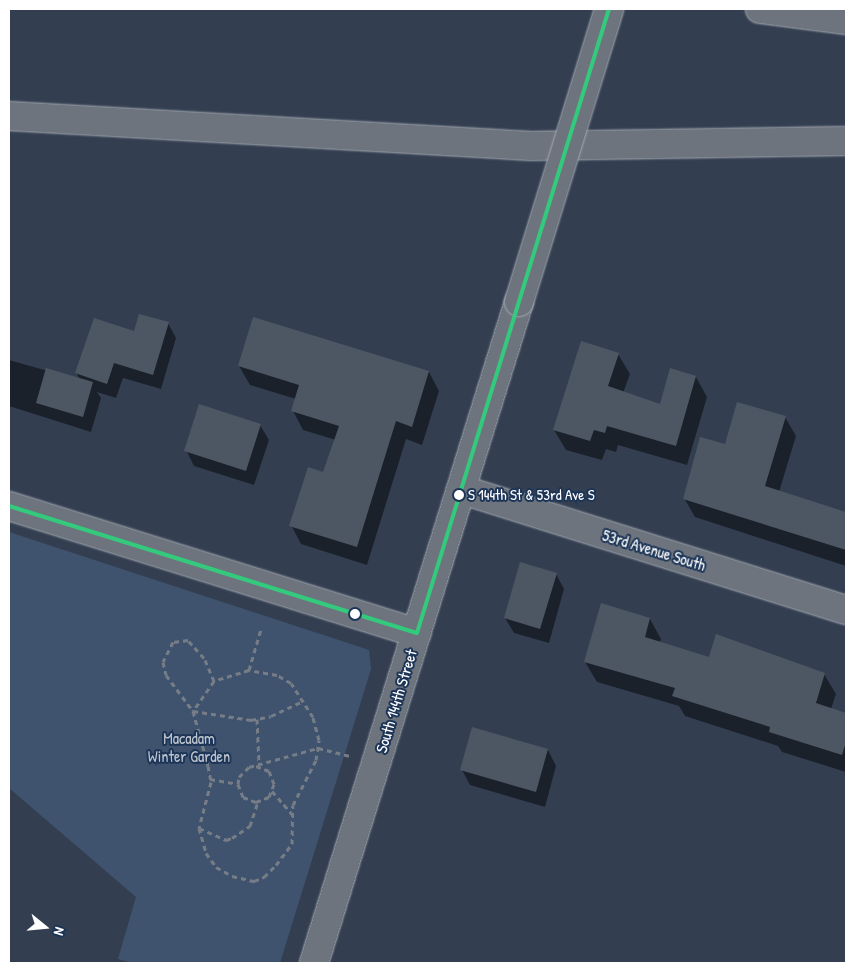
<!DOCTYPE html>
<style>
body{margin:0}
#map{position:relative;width:855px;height:972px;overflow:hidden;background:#333f51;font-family:"Patrick Hand",sans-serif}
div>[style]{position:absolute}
.green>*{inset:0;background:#40536e}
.shadow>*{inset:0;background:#0007}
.building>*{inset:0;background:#4d5764}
.path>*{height:3px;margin-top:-1.5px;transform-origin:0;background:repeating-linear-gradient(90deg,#767d86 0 5px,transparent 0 9px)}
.roads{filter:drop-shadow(0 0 1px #a3a9b1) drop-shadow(0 0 1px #a3a9b1)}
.minor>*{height:28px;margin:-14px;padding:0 14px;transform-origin:14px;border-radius:14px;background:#6e747e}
.highway>*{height:28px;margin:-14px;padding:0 14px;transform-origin:14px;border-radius:14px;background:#6e747e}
.bridges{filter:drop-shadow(0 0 1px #a3a9b1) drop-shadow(0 0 1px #a3a9b1)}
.minor-bridge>*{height:28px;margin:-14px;padding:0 14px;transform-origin:14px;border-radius:14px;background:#6e747e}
.bus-1>*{height:4px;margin:-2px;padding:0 2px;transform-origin:2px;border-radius:2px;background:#33ca7d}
.dots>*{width:14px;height:14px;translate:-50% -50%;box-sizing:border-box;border:2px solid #1d3557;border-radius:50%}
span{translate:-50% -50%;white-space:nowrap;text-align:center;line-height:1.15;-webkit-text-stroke:4px #1d3557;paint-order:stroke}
.bus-label{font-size:15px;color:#fff}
.left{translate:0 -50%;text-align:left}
.street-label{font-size:16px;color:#fff}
.park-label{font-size:16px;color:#bdc4ce}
.frame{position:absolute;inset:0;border:10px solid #fff;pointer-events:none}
.north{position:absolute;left:20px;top:902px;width:50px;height:50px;-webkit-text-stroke:4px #1d3557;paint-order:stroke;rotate:107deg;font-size:14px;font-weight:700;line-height:20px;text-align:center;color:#fff}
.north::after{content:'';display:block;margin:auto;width:18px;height:22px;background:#fff;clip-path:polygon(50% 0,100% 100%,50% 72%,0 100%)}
</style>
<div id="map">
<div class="green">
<i style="clip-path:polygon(9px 532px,369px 650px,371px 669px,280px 963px,132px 963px,118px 959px,136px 897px,9px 788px)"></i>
</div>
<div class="shadow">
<i style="clip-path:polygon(254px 318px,429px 372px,439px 391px,422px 445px,406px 439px,367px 565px,301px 544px,291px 525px,324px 474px,336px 440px,303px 430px,293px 411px,296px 399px,250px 385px,239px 366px)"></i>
<i style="clip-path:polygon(168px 323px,176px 338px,161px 389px,123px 378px,116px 398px,97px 392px,101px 398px,91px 432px,9px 406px,9px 360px,80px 380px,76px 372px,135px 333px)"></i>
<i style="clip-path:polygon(618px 354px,630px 374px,623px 393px,660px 406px,671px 370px,696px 377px,707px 397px,687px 465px,618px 445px,616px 452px,606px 449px,602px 460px,566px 450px,554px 430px)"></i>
<i style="clip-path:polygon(785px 417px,796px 436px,779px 492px,846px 514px,846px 566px,695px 517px,684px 498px,726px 446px)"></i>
<i style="clip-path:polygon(260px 425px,269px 440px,254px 485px,194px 466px,186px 450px)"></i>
<i style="clip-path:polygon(556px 574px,564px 589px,549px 643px,514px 633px,505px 618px)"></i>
<i style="clip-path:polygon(650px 619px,661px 639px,660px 643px,710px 659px,824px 674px,836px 694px,831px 709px,846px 714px,846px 772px,782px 752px,778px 746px,685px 716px,679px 706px,597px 682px,585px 662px)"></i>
<i style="clip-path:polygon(473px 729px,548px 750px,556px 766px,545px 807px,470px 785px,462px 770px)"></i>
</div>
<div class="building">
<i style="clip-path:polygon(139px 314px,169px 322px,153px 375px,114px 363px,107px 384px,75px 373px,94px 318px,134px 331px)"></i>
<i style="clip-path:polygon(253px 317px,429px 371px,412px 427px,396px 421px,357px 547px,289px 526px,308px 467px,323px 472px,339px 426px,291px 411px,299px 385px,238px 366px)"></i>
<i style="clip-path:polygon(581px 341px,619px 353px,608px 386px,660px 404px,670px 368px,696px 376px,676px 446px,607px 426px,605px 433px,594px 430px,590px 441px,553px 430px)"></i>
<i style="clip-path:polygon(46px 368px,93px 382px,83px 417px,36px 403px)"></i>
<i style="clip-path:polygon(737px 402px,786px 416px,765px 486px,846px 512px,846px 550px,683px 499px,700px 437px,725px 444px)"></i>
<i style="clip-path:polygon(199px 404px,261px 424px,246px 471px,184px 451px)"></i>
<i style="clip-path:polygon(520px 562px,557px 573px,540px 629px,504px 618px)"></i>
<i style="clip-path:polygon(601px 603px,650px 618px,645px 637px,709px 657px,716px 634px,825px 673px,816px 703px,846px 713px,846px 742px,842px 755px,769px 732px,770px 727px,672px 696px,675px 688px,584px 662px)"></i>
<i style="clip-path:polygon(472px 727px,548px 749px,536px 792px,460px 770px)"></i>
</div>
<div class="path">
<i style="left:249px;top:670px;width:37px;rotate:163deg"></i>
<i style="left:214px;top:681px;width:25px;rotate:-113deg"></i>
<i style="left:204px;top:658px;width:24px;rotate:-132deg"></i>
<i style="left:188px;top:640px;width:15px;rotate:172deg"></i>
<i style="left:173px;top:642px;width:22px;rotate:117deg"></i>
<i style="left:163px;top:662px;width:13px;rotate:77deg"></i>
<i style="left:166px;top:675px;width:45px;rotate:53.1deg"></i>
<i style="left:193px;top:711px;width:57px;rotate:74.7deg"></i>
<i style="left:208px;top:766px;width:16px;rotate:79deg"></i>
<i style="left:211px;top:782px;width:48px;rotate:104.6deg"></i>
<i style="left:199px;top:828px;width:26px;rotate:74deg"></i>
<i style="left:206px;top:853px;width:17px;rotate:54deg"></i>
<i style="left:216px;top:867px;width:18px;rotate:29deg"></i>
<i style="left:232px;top:876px;width:23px;rotate:13deg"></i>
<i style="left:254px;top:881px;width:11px;rotate:-22deg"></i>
<i style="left:264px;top:877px;width:17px;rotate:-45deg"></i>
<i style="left:276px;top:865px;width:26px;rotate:-53deg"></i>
<i style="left:292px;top:844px;width:39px;rotate:-89deg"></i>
<i style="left:293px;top:805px;width:51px;rotate:-62.9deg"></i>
<i style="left:316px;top:760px;width:20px;rotate:-81deg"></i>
<i style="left:319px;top:740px;width:24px;rotate:-105deg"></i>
<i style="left:313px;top:717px;width:40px;rotate:-122.9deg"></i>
<i style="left:291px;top:683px;width:16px;rotate:-150deg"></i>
<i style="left:277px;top:675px;width:28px;rotate:-170deg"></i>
<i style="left:249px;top:670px;width:43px;rotate:-73.7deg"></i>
<i style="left:214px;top:681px;width:37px;rotate:125deg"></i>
<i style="left:193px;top:711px;width:59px;rotate:8.8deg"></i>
<i style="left:251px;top:720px;width:20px;rotate:-11deg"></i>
<i style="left:271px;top:716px;width:35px;rotate:-25deg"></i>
<i style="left:257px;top:719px;width:45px;rotate:87.5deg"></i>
<i style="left:256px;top:766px;width:14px;rotate:21deg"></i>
<i style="left:269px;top:771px;width:14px;rotate:69deg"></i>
<i style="left:274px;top:784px;width:14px;rotate:111deg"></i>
<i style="left:269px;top:797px;width:14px;rotate:159deg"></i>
<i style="left:256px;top:802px;width:14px;rotate:-159deg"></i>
<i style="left:243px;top:797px;width:14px;rotate:-111deg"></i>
<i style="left:238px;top:784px;width:7px;rotate:-82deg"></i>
<i style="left:239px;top:777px;width:14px;rotate:-45deg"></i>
<i style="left:249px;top:767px;width:72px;rotate:-15.4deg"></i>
<i style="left:318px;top:748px;width:32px;rotate:14deg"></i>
<i style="left:210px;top:779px;width:28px;rotate:10deg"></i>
<i style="left:272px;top:791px;width:32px;rotate:49deg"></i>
<i style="left:199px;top:828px;width:30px;rotate:24deg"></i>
<i style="left:226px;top:840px;width:6px;rotate:-18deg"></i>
<i style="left:232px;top:838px;width:22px;rotate:-34deg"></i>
<i style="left:250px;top:826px;width:25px;rotate:-72deg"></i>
</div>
<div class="roads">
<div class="minor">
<i style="left:463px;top:490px;width:401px;rotate:17.4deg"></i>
<i style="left:9px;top:506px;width:427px;rotate:17.3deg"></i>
<i style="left:314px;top:963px;width:692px;rotate:-72.77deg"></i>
</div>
<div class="highway">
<i style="left:760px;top:9px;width:87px;rotate:7.3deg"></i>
<i style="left:9px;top:116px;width:523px;rotate:3.29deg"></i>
<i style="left:531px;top:146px;width:315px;rotate:-0.9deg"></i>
</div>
</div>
<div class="bridges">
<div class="minor-bridge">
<i style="left:519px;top:302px;width:307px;rotate:-72.9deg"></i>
</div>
</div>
<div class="bus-1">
<i style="left:9px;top:506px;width:427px;rotate:17.3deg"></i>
<i style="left:417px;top:633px;width:653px;rotate:-72.9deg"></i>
</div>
<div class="dots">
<i style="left:459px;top:495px;background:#fff"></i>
<i style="left:355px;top:614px;background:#fff"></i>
</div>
<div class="bus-label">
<span class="left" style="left:468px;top:495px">S 144th St &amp; 53rd Ave S</span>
</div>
<div class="street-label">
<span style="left:654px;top:550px;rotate:17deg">53rd Avenue South</span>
<span style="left:396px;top:701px;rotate:-73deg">South 144th Street</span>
</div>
<div class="park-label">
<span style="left:189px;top:747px">Macadam<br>Winter Garden</span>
</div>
<div class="frame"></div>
<div class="north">N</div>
</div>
